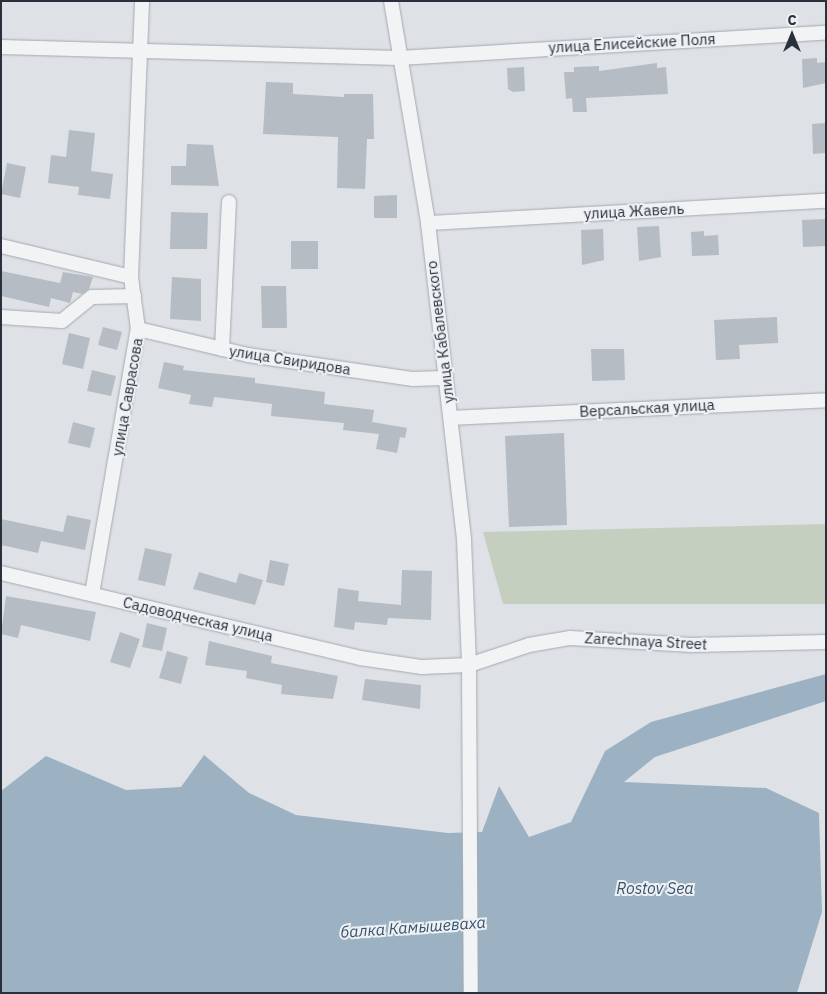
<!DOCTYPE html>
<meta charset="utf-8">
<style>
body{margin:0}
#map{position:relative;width:827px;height:994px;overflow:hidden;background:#dee2e6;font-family:"IBM Plex Sans",sans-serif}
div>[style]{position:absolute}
.green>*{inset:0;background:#c5cfc0}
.water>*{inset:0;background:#9cb2c3}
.building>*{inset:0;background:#b6bcc3}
.roads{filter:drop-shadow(0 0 1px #a4a9b0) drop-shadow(0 0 1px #a4a9b0)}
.street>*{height:14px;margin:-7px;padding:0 7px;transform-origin:7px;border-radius:7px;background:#f1f3f5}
span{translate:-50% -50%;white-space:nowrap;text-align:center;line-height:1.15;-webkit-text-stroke:4px #eef1f4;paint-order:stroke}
.street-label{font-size:15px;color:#29313c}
.water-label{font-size:16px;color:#37526c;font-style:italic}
.frame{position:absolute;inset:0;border:2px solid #29313c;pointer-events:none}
.north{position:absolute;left:767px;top:10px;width:50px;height:50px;-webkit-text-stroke:4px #eef1f4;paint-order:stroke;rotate:0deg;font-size:14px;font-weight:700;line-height:20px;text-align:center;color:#29313c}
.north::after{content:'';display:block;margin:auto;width:18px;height:22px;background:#29313c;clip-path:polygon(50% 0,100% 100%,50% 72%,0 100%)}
</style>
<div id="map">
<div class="green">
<i style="clip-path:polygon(826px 524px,826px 604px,503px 604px,483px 532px)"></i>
</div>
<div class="water">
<i style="clip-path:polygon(826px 674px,826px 701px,655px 757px,624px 782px,766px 788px,819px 813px,822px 912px,797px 993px,1px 993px,1px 791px,46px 756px,126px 790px,181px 787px,204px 755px,249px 793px,296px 815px,448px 833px,482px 832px,499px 786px,529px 837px,571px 822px,605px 751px,651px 722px)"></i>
</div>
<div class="building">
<i style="clip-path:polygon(817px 58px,817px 63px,826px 62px,826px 83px,803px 88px,802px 59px)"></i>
<i style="clip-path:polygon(657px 63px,657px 68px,666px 67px,668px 94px,586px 98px,587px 112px,573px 112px,572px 98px,566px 99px,564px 72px,574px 72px,574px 67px,599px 66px,599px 71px)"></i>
<i style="clip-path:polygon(524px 67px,525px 91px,513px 92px,508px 89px,507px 68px)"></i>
<i style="clip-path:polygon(266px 82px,293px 83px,293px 94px,344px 97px,344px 94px,373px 94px,374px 139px,367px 139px,365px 189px,337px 188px,338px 137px,263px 134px)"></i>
<i style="clip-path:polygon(826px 123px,826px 153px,813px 154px,812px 124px)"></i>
<i style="clip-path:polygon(69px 130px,95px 133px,91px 171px,113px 174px,110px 199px,78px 195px,79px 187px,48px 183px,51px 155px,66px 157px)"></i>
<i style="clip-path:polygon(187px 144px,213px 145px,219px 186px,171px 185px,171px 166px,186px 166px)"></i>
<i style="clip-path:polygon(7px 163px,26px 167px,20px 198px,1px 194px)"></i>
<i style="clip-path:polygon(397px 195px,397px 218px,374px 218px,374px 196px)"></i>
<i style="clip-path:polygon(171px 212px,208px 213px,207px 249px,170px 249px)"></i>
<i style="clip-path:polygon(826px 219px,826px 246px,803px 247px,802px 220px)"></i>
<i style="clip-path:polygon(659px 226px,661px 257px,639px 261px,637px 227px)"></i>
<i style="clip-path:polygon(603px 229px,604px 260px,582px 265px,581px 230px)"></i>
<i style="clip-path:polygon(704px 231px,704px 236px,718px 235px,719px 255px,692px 256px,691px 232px)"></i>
<i style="clip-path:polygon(291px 241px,318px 241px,318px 269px,291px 269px)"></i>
<i style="clip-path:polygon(1px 271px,60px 283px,63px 272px,93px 277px,89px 289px,82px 294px,73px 292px,70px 303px,51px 298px,49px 307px,1px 296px)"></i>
<i style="clip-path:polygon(172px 277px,201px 279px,201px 321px,170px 319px)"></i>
<i style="clip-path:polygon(261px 286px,286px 286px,287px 328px,262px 328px)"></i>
<i style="clip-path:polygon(777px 317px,778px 343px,739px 345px,740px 359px,716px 360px,714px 320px)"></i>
<i style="clip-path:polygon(103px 327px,122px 332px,117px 350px,98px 345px)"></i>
<i style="clip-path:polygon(69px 333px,90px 338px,83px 369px,62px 364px)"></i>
<i style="clip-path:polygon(591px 349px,624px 349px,625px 380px,592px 381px)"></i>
<i style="clip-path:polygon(164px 362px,184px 366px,183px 370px,255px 378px,255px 383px,325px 392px,324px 404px,374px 410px,372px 422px,407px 428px,405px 438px,400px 437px,397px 453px,376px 449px,379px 434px,343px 430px,344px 423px,271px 416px,272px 404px,214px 397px,212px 407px,189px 404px,191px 395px,158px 388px)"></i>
<i style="clip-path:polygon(92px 370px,116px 376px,111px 396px,87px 391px)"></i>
<i style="clip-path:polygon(73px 422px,95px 428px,90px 448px,68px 443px)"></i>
<i style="clip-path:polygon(564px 433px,567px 525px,509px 527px,505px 436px)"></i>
<i style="clip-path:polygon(67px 515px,91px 520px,85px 550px,41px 541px,38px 553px,1px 545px,1px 519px,63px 532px)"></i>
<i style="clip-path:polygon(145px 548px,172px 554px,165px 586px,138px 580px)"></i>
<i style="clip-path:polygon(270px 560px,289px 564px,284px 586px,266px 582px)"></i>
<i style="clip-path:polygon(402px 570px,432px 571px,431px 620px,388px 618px,387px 625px,355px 622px,354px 630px,334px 627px,338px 588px,359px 591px,358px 601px,401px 605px)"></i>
<i style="clip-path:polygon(199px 572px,236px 583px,239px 573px,263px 580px,255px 605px,193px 589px)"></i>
<i style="clip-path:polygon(6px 596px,96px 612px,90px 641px,21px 625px,18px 638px,1px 634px)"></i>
<i style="clip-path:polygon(147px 623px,167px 628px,162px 651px,142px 647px)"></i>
<i style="clip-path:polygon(120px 632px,140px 639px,130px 668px,110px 662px)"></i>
<i style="clip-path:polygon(209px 641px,272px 656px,271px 663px,338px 676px,333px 699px,281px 694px,282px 685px,246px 678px,247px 671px,205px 665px)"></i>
<i style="clip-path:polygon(167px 651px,188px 657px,181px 684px,159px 678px)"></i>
<i style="clip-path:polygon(365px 679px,421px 685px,420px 709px,362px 700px)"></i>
</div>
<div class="roads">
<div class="street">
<i style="left:391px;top:1px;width:225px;rotate:80.5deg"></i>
<i style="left:428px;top:223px;width:318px;rotate:83.5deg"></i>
<i style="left:464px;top:539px;width:126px;rotate:87.7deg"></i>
<i style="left:469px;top:665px;width:328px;rotate:89.7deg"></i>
<i style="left:1px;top:47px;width:398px;rotate:1.6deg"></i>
<i style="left:399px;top:58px;width:428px;rotate:-3.4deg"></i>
<i style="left:428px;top:223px;width:399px;rotate:-3.2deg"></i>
<i style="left:1px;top:246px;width:134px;rotate:13.4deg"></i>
<i style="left:1px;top:317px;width:61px;rotate:3.8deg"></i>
<i style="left:62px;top:321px;width:38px;rotate:-39deg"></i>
<i style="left:92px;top:297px;width:42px;rotate:-1.4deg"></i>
<i style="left:138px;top:329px;width:113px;rotate:13.3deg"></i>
<i style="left:248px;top:355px;width:167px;rotate:8.3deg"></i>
<i style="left:413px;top:379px;width:31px;rotate:-2deg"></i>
<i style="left:222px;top:349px;width:147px;rotate:-87.3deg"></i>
<i style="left:451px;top:418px;width:375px;rotate:-2.7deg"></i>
<i style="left:1px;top:573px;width:369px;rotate:13.3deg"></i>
<i style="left:360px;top:658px;width:63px;rotate:8.3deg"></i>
<i style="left:422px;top:667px;width:47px;rotate:-2.4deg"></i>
<i style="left:469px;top:665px;width:63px;rotate:-18.4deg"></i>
<i style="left:529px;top:645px;width:42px;rotate:-9.7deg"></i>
<i style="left:570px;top:638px;width:122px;rotate:3.3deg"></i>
<i style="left:692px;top:645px;width:134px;rotate:-1.3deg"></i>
<i style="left:92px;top:594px;width:269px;rotate:-80.2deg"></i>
<i style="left:138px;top:329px;width:52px;rotate:-97.7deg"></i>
<i style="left:131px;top:277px;width:276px;rotate:-87.7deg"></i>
</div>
</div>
<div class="street-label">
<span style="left:632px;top:43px;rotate:-3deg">улица Елисейские Поля</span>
<span style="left:634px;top:211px;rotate:-3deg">улица Жавель</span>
<span style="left:440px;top:332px;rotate:-97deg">улица Кабалевского</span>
<span style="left:290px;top:360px;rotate:9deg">улица Свиридова</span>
<span style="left:127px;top:397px;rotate:-80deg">улица Саврасова</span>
<span style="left:647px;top:408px;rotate:-3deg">Версальская улица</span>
<span style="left:198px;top:619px;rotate:13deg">Садоводческая улица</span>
<span style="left:646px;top:641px;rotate:3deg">Zarechnaya Street</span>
</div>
<div class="water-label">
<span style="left:655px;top:888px">Rostov Sea</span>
<span style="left:413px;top:927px;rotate:-4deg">балка Камышеваха</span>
</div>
<div class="frame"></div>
<div class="north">С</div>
</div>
